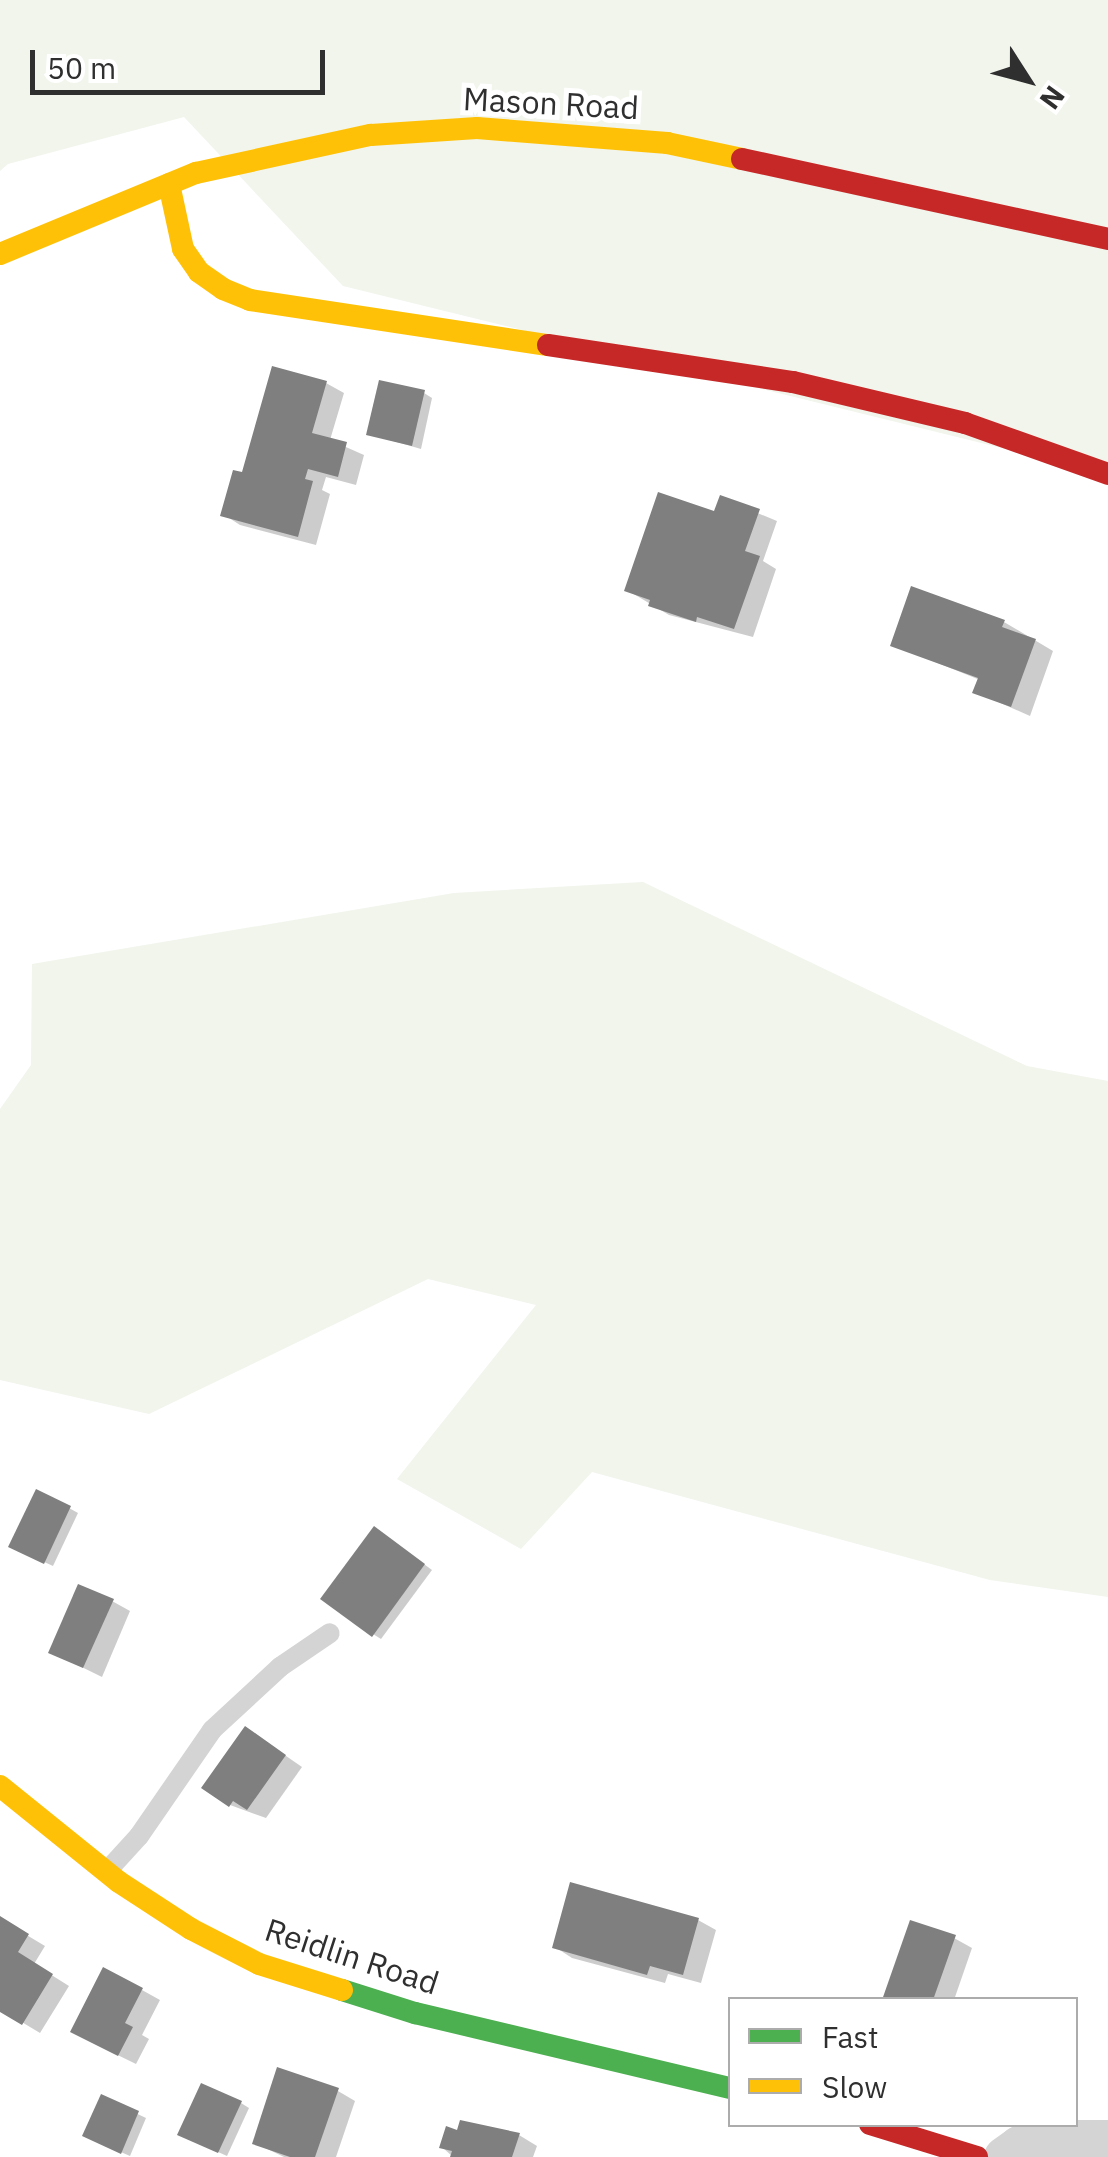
<!DOCTYPE html>
<style>
body{margin:0}
#map{position:relative;width:1108px;height:2157px;overflow:hidden;background:#fff;font-family:"IBM Plex Sans",sans-serif}
div>[style]{position:absolute}
.green>*{inset:0;background:#f1f5ec}
.shadow>*{inset:0;background:#0003}
.building>*{inset:0;background:#7f7f7f}
.lane>*{height:20px;margin:-10px;padding:0 10px;transform-origin:10px;border-radius:10px;background:#d4d4d4}
.street>*{height:40px;margin:-20px;padding:0 20px;transform-origin:20px;border-radius:20px;background:#d4d4d4}
.fast>*{height:22px;margin:-11px;padding:0 11px;transform-origin:11px;border-radius:11px;background:#4caf50}
.slow>*{height:22px;margin:-11px;padding:0 11px;transform-origin:11px;border-radius:11px;background:#ffc107}
.jam>*{height:22px;margin:-11px;padding:0 11px;transform-origin:11px;border-radius:11px;background:#c62828}
span{translate:-50% -50%;white-space:nowrap;text-align:center;line-height:1.15;-webkit-text-stroke:10px #fff;paint-order:stroke}
.street-label{font-size:32px;color:#2f2f2f}
.legend{position:absolute;left:728px;top:1997px;width:350px;height:130px;box-sizing:border-box;background:#fff;border:2px solid #acacac;margin:0;padding:12px 18px;list-style:none;font-size:30px;color:#2f2f2f}
.legend li{display:flex;align-items:center;gap:20px;height:50px}
.legend b{width:50px;border:2px solid #acacac}
.north{position:absolute;left:978px;top:30px;width:100px;height:100px;-webkit-text-stroke:8px #fff;paint-order:stroke;rotate:126deg;font-size:28px;font-weight:700;line-height:40px;text-align:center;color:#2f2f2f}
.north::after{content:'';display:block;margin:auto;width:35px;height:45px;background:#2f2f2f;clip-path:polygon(50% 0,100% 100%,50% 72%,0 100%)}
.scale{position:absolute;left:30px;top:50px;width:295px;height:45px;box-sizing:border-box;border:5px solid #2f2f2f;border-top:0;padding-left:12px;font-size:30px;line-height:35px;white-space:nowrap;color:#2f2f2f;-webkit-text-stroke:8px #fff;paint-order:stroke}
</style>
<div id="map">
<div class="green">
<i style="clip-path:polygon(0 0,1108px 0,1108px 474px,343px 286px,184px 117px,8px 164px,0 171px)"></i>
<i style="clip-path:polygon(643px 882px,1027px 1066px,1108px 1081px,1108px 1597px,990px 1580px,592px 1472px,521px 1549px,397px 1479px,536px 1305px,428px 1279px,149px 1414px,0 1380px,0 1109px,31px 1065px,32px 964px,454px 893px)"></i>
</div>
<div class="shadow">
<i style="clip-path:polygon(326px 383px,344px 393px,330px 440px,364px 455px,356px 485px,326px 477px,322px 490px,330px 494px,316px 545px,240px 525px,223px 514px,244px 475px)"></i>
<i style="clip-path:polygon(424px 393px,432px 398px,421px 449px,369px 434px)"></i>
<i style="clip-path:polygon(721px 498px,777px 521px,763px 561px,776px 569px,753px 637px,669px 615px,627px 590px,716px 514px)"></i>
<i style="clip-path:polygon(1004px 622px,1053px 651px,1030px 716px,976px 692px,980px 680px,893px 645px)"></i>
<i style="clip-path:polygon(69px 1508px,78px 1513px,53px 1566px,20px 1551px)"></i>
<i style="clip-path:polygon(383px 1534px,432px 1570px,381px 1639px,373px 1634px)"></i>
<i style="clip-path:polygon(112px 1601px,130px 1611px,102px 1677px,51px 1652px)"></i>
<i style="clip-path:polygon(263px 1740px,302px 1767px,266px 1818px,230px 1805px)"></i>
<i style="clip-path:polygon(0 1919px,45px 1946px,34px 1964px,69px 1986px,40px 2033px,0 2009px)"></i>
<i style="clip-path:polygon(698px 1920px,716px 1930px,701px 1983px,668px 1974px,665px 1983px,572px 1958px,555px 1947px)"></i>
<i style="clip-path:polygon(954px 1938px,972px 1948px,954px 2000px,885px 2000px)"></i>
<i style="clip-path:polygon(142px 1990px,160px 2000px,142px 2035px,149px 2039px,136px 2064px,91px 2042px)"></i>
<i style="clip-path:polygon(338px 2091px,355px 2101px,336px 2157px,284px 2157px,255px 2143px)"></i>
<i style="clip-path:polygon(102px 2097px,146px 2118px,130px 2156px,93px 2140px)"></i>
<i style="clip-path:polygon(241px 2103px,249px 2108px,227px 2156px,189px 2139px)"></i>
<i style="clip-path:polygon(459px 2133px,519px 2135px,537px 2146px,533px 2157px,453px 2157px,442px 2147px)"></i>
</div>
<div class="building">
<i style="clip-path:polygon(272px 366px,327px 381px,312px 433px,347px 442px,338px 477px,308px 469px,305px 479px,313px 481px,298px 537px,220px 516px,233px 470px,242px 472px)"></i>
<i style="clip-path:polygon(379px 380px,425px 390px,412px 446px,366px 435px)"></i>
<i style="clip-path:polygon(658px 492px,714px 511px,720px 495px,760px 509px,745px 551px,760px 556px,734px 629px,697px 617px,696px 622px,648px 606px,650px 600px,624px 591px)"></i>
<i style="clip-path:polygon(911px 586px,1005px 620px,1002px 627px,1036px 639px,1011px 707px,972px 693px,978px 678px,890px 646px)"></i>
<i style="clip-path:polygon(36px 1489px,71px 1506px,44px 1564px,8px 1547px)"></i>
<i style="clip-path:polygon(374px 1526px,425px 1564px,372px 1637px,320px 1599px)"></i>
<i style="clip-path:polygon(78px 1584px,114px 1599px,83px 1668px,48px 1653px)"></i>
<i style="clip-path:polygon(245px 1726px,286px 1755px,247px 1810px,233px 1801px,229px 1807px,201px 1788px)"></i>
<i style="clip-path:polygon(570px 1882px,699px 1918px,683px 1975px,650px 1966px,647px 1975px,552px 1948px)"></i>
<i style="clip-path:polygon(0 1916px,29px 1934px,18px 1952px,53px 1974px,22px 2025px,0 2012px)"></i>
<i style="clip-path:polygon(910px 1920px,956px 1935px,933px 2000px,882px 2000px)"></i>
<i style="clip-path:polygon(103px 1967px,143px 1988px,125px 2023px,133px 2027px,118px 2056px,70px 2032px)"></i>
<i style="clip-path:polygon(277px 2067px,339px 2088px,315px 2157px,290px 2157px,252px 2144px)"></i>
<i style="clip-path:polygon(201px 2083px,242px 2101px,218px 2153px,177px 2135px)"></i>
<i style="clip-path:polygon(101px 2094px,139px 2111px,121px 2154px,82px 2136px)"></i>
<i style="clip-path:polygon(460px 2120px,520px 2133px,512px 2157px,450px 2157px,452px 2151px,439px 2148px,446px 2126px,457px 2130px)"></i>
</div>
<div class="lane">
<i style="left:108px;top:1870px;width:46px;rotate:-47.6deg"></i>
<i style="left:139px;top:1836px;width:129px;rotate:-55.4deg"></i>
<i style="left:212px;top:1730px;width:93px;rotate:-42.8deg"></i>
<i style="left:280px;top:1667px;width:60px;rotate:-34.2deg"></i>
</div>
<div class="street">
<i style="left:1004px;top:2157px;width:19px;rotate:-36deg"></i>
<i style="left:1019px;top:2146px;width:36px;rotate:-9deg"></i>
<i style="left:1055px;top:2140px;width:53px"></i>
</div>
<div class="fast">
<i style="left:342px;top:1990px;width:77px;rotate:17.5deg"></i>
<i style="left:415px;top:2013px;width:324px;rotate:13.4deg"></i>
</div>
<div class="slow">
<i style="left:169px;top:184px;width:66px;rotate:77.8deg"></i>
<i style="left:183px;top:249px;width:28px;rotate:55deg"></i>
<i style="left:199px;top:272px;width:29px;rotate:35deg"></i>
<i style="left:223px;top:289px;width:29px;rotate:22deg"></i>
<i style="left:250px;top:300px;width:301px;rotate:8.6deg"></i>
<i style="left:0;top:254px;width:212px;rotate:-22.5deg"></i>
<i style="left:196px;top:173px;width:179px;rotate:-12.3deg"></i>
<i style="left:371px;top:135px;width:106px;rotate:-3.8deg"></i>
<i style="left:477px;top:128px;width:191px;rotate:4.5deg"></i>
<i style="left:667px;top:143px;width:77px;rotate:12deg"></i>
<i style="left:0;top:1786px;width:153px;rotate:38.9deg"></i>
<i style="left:119px;top:1882px;width:86px;rotate:33.1deg"></i>
<i style="left:191px;top:1929px;width:76px;rotate:27.2deg"></i>
<i style="left:259px;top:1964px;width:87px;rotate:17.4deg"></i>
</div>
<div class="jam">
<i style="left:742px;top:159px;width:375px;rotate:12.3deg"></i>
<i style="left:548px;top:345px;width:248px;rotate:8.6deg"></i>
<i style="left:793px;top:382px;width:177px;rotate:13.4deg"></i>
<i style="left:965px;top:423px;width:152px;rotate:19.6deg"></i>
<i style="left:870px;top:2124px;width:112px;rotate:17.1deg"></i>
</div>
<div class="street-label">
<span style="left:551px;top:103px;rotate:3deg">Mason Road</span>
<span style="left:352px;top:1956px;rotate:18deg">Reidlin Road</span>
</div>
<ul class="legend">
<li><b style="height:12px;background:#4caf50"></b>Fast</li>
<li><b style="height:12px;background:#ffc107"></b>Slow</li>
</ul>
<div class="north">N</div>
<div class="scale">50 m</div>
</div>
